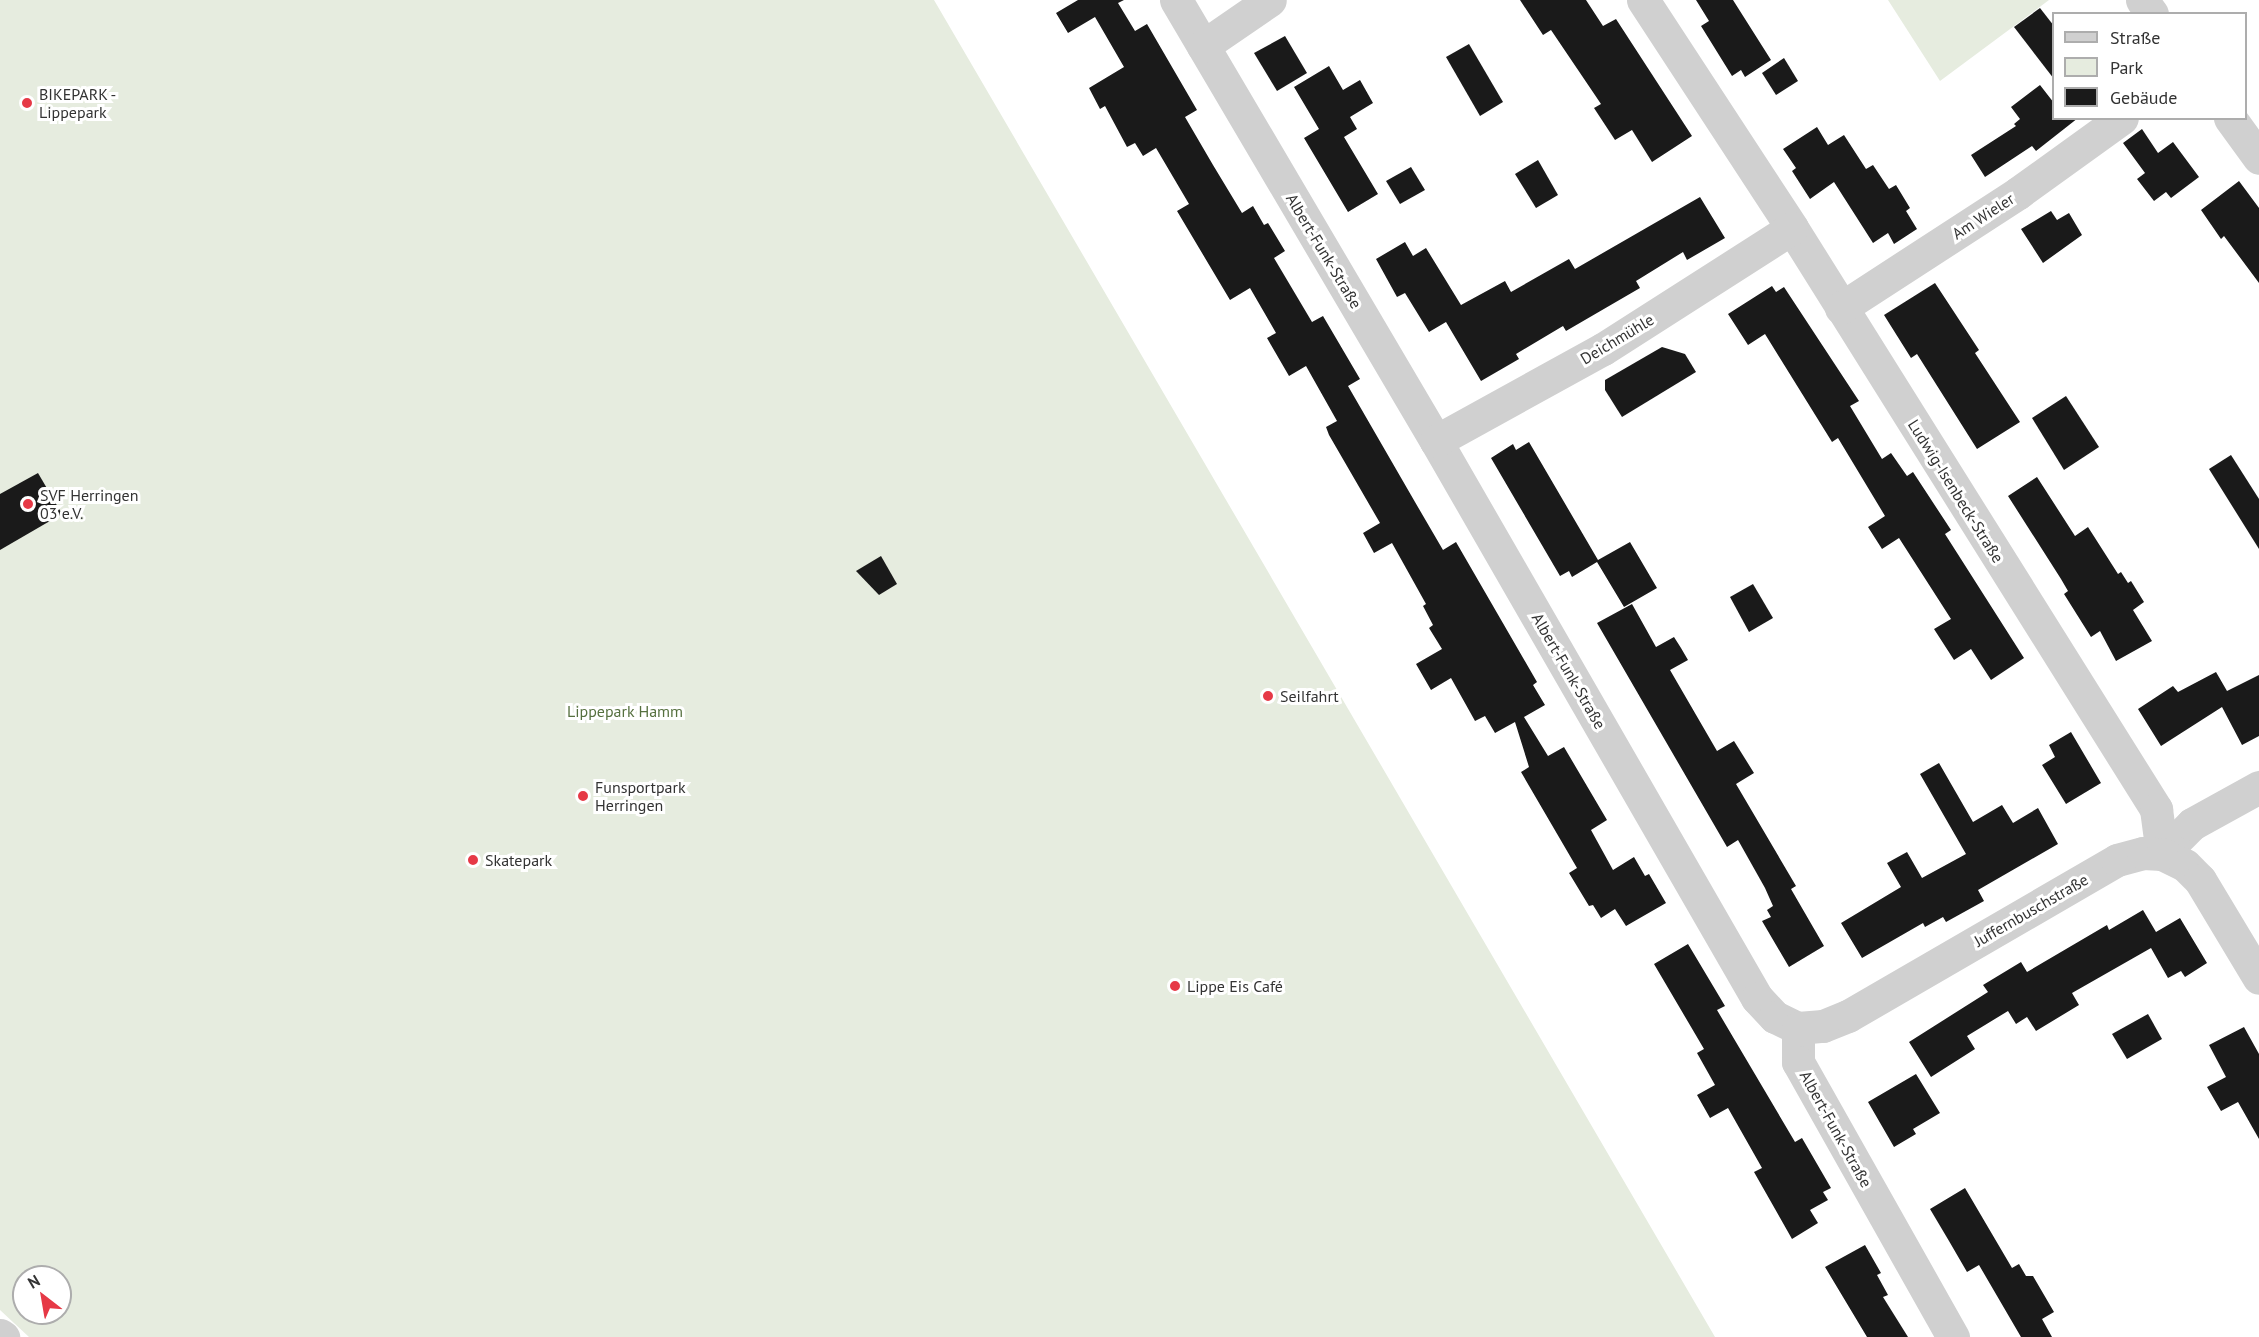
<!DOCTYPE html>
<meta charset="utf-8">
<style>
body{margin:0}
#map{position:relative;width:2259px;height:1337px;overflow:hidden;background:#fff;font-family:"PT Sans",sans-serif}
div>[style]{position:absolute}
.green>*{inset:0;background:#e6ecdf}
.building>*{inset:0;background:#1a1a1a}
.minor>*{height:33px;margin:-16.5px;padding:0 16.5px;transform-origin:16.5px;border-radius:16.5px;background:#d0d0d0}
.dots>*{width:16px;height:16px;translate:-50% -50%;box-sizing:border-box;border:3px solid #fff;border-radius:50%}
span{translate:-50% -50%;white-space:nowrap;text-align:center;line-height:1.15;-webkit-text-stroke:6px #fff;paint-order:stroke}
.poi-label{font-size:16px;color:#333}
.left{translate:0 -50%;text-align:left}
.street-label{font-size:16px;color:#333}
.park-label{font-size:16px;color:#56703f}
.legend{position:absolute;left:2052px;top:12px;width:195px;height:108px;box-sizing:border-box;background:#fff;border:2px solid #adadad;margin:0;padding:8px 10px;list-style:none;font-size:18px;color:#333}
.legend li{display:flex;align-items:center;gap:12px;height:30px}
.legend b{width:30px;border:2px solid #adadad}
.north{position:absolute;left:12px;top:1265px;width:60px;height:60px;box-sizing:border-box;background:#fff;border:2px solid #adadad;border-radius:50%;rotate:329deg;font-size:16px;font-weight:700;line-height:24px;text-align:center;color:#333}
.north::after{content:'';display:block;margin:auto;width:21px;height:27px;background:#e63946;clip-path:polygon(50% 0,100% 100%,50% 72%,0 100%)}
</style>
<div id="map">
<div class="green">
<i style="clip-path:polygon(evenodd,0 0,934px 0,1715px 1337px,29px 1337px,0 1310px,0 0,24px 1277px,60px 1277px,60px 1313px,24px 1313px,24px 1277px)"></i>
<i style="clip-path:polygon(1888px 0,2049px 0,1940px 81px)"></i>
</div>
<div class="building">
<i style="clip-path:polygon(1078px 0,1124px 0,1118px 3px,1135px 31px,1147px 24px,1197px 110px,1185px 117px,1213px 165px,1242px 213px,1253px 206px,1264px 225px,1268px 223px,1285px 251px,1274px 258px,1312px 322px,1323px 316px,1360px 379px,1348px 386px,1415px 502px,1443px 550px,1456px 542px,1537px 682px,1533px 685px,1545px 705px,1524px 717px,1548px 756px,1564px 747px,1607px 820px,1591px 830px,1613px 870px,1634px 857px,1645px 876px,1649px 874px,1666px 903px,1626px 926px,1615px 909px,1601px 918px,1593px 905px,1589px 906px,1569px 873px,1577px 868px,1521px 772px,1529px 767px,1515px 722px,1495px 733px,1485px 716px,1475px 721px,1451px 678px,1431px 690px,1416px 664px,1442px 649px,1429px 628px,1433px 625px,1423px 606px,1426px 604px,1392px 543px,1374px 553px,1363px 533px,1380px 523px,1329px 435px,1326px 427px,1337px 421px,1306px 366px,1289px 376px,1267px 338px,1276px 333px,1250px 288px,1230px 300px,1177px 211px,1189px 204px,1156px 148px,1143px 156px,1135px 143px,1127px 147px,1105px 106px,1100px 109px,1089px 88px,1124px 67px,1095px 17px,1068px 33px,1056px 13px)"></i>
<i style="clip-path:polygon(1520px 0,1586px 0,1603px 26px,1616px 19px,1692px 136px,1652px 162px,1632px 130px,1615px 140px,1594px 108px,1601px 104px,1551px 30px,1543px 35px)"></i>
<i style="clip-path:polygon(1696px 0,1733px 0,1771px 60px,1745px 77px,1741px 70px,1732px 76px,1701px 26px,1709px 21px)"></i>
<i style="clip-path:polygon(2040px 8px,2054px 26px,2054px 79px,2014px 27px)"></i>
<i style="clip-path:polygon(1285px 36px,1307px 73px,1277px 91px,1254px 53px)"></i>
<i style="clip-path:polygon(1469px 44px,1503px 102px,1480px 116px,1446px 57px)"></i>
<i style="clip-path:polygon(1784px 58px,1798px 81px,1776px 95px,1762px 73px)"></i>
<i style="clip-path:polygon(1329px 66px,1343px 90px,1360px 80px,1373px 103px,1350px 117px,1357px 129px,1344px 137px,1378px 194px,1348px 212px,1304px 138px,1319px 129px,1294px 87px)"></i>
<i style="clip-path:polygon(2040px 85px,2054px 103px,2054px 118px,2078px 118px,2036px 151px,2032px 146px,1985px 177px,1971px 155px,2016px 126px,2014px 124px,2020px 119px,2011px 107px)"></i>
<i style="clip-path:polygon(1817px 127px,1828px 145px,1844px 135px,1866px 169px,1873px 165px,1889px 189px,1896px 185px,1910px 208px,1906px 211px,1917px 229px,1894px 244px,1888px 233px,1873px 243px,1834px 182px,1810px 199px,1792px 171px,1796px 168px,1783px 149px)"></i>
<i style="clip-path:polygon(2142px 129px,2158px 153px,2173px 142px,2199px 177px,2171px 198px,2166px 192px,2154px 201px,2137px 179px,2145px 173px,2123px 143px)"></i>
<i style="clip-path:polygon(1538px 160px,1558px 195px,1536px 208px,1515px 174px)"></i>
<i style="clip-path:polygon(1411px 167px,1425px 190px,1400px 204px,1386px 181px)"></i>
<i style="clip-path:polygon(2239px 181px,2259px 208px,2259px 283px,2224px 236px,2221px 239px,2201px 210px)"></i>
<i style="clip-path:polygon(1700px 197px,1725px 238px,1687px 260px,1683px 252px,1636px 281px,1640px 288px,1566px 331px,1563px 326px,1516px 354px,1519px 359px,1481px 381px,1446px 322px,1429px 332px,1405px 293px,1397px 297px,1376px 259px,1405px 242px,1413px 256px,1426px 248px,1461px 305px,1505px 281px,1511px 292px,1569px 259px,1575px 269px)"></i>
<i style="clip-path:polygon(2051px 211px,2057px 220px,2069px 213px,2082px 235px,2043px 263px,2021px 229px)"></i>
<i style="clip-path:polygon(1935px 283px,1979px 350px,1975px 353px,2020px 422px,1977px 449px,1917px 354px,1911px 358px,1884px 315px)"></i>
<i style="clip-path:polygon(1772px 286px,1776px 292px,1784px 287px,1859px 401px,1850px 406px,1882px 459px,1891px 453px,1907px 476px,1913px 472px,1951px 530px,1945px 534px,2024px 658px,1991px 680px,1971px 649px,1954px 660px,1934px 629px,1951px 619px,1899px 538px,1882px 549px,1868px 527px,1885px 516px,1838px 438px,1832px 442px,1765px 334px,1748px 345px,1728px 314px)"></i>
<i style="clip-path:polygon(1662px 347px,1685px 354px,1696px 372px,1622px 417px,1605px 390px,1605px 380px)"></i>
<i style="clip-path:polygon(2066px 396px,2099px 447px,2064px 470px,2032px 418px)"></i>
<i style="clip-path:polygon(1529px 442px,1598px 560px,1630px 542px,1657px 588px,1624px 607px,1597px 562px,1572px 577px,1569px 571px,1560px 576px,1491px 458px,1513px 444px,1516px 450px)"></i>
<i style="clip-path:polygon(2231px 455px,2259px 499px,2259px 549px,2209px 469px)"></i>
<i style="clip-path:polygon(38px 473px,62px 514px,0 550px,0 494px)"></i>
<i style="clip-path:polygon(2037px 477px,2075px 536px,2088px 527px,2118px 574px,2121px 572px,2128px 583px,2131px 581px,2144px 602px,2133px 610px,2152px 641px,2116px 661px,2100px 631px,2091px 637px,2064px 594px,2068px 591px,2061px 579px,2008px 496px)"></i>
<i style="clip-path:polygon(881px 556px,897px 584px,879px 595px,856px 571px)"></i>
<i style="clip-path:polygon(1753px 584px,1773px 618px,1749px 632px,1730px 597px)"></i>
<i style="clip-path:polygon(1632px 604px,1656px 647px,1674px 637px,1681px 648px,1688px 660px,1670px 670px,1717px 751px,1734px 741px,1754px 773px,1736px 784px,1796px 886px,1791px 889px,1824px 946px,1789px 967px,1762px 921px,1771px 917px,1767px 910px,1773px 906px,1765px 888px,1738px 840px,1727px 847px,1597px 623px)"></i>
<i style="clip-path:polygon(2216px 672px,2227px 691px,2259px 675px,2259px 736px,2242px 745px,2222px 707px,2161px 746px,2138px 709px,2173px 686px,2178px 692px)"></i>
<i style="clip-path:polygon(2071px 732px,2101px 783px,2066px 804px,2042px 765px,2055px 757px,2049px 745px)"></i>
<i style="clip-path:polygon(1939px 763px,1973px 822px,2002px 805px,2013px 823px,2038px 808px,2058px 844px,1978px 890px,1984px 901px,1946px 922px,1943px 917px,1925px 927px,1923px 923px,1862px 958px,1841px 923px,1901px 887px,1887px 863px,1907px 852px,1922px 878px,1966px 854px,1920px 774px)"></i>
<i style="clip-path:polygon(2143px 910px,2156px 932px,2180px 918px,2207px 963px,2185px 977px,2181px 971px,2168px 978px,2151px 948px,2072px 993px,2079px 1005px,2036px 1031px,2027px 1017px,2016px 1024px,2008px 1011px,1967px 1036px,1975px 1049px,1931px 1077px,1909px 1042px,1988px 992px,1983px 985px,2021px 962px,2027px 972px,2107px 925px,2109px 930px)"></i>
<i style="clip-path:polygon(1688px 944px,1725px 1006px,1717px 1010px,1795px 1142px,1802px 1138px,1831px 1188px,1823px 1192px,1828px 1200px,1810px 1210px,1818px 1223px,1792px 1239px,1754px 1172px,1762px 1168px,1728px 1108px,1710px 1118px,1697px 1095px,1715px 1085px,1697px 1053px,1704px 1049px,1654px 964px)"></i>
<i style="clip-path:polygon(2148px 1014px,2162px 1039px,2127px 1059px,2112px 1034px)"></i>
<i style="clip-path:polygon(2244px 1027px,2259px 1054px,2259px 1139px,2238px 1102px,2221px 1111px,2207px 1087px,2226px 1077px,2209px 1045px)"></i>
<i style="clip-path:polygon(1916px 1074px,1940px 1113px,1913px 1129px,1916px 1134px,1894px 1147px,1868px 1102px)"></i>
<i style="clip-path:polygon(1965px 1188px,2012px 1268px,2019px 1264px,2026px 1276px,2033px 1276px,2054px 1312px,2042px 1319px,2052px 1337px,2021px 1337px,1979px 1265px,1967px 1272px,1949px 1241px,1930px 1209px)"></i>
<i style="clip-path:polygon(1865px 1245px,1881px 1273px,1877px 1275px,1888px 1295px,1883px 1297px,1908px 1337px,1867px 1337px,1825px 1267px)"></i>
</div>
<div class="minor">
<i style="left:1176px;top:0;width:512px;rotate:59.48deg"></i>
<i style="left:1436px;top:441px;width:643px;rotate:60.05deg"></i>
<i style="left:1757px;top:998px;width:26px;rotate:47deg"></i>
<i style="left:1775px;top:1017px;width:25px;rotate:26deg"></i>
<i style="left:1643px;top:0;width:272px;rotate:56.8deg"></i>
<i style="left:1792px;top:228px;width:686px;rotate:57.93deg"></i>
<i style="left:2156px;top:809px;width:45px;rotate:82.4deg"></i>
<i style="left:2142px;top:0;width:17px;rotate:54deg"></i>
<i style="left:1203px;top:46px;width:81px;rotate:-34.5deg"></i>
<i style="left:2230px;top:118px;width:49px;rotate:54.1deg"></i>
<i style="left:1841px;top:308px;width:211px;rotate:-33deg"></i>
<i style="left:2018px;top:193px;width:128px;rotate:-35.8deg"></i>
<i style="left:1436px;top:441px;width:191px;rotate:-28.9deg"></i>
<i style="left:1603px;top:349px;width:224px;rotate:-32.6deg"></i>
<i style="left:2162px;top:854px;width:42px;rotate:-45deg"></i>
<i style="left:2192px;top:824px;width:77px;rotate:-28.9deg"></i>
<i style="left:1798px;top:1028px;width:25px;rotate:-5deg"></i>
<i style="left:1823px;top:1026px;width:27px;rotate:-22deg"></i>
<i style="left:1848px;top:1016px;width:311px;rotate:-30.1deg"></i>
<i style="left:2117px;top:860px;width:27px;rotate:-15deg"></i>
<i style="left:2143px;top:853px;width:19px;rotate:3deg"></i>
<i style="left:2162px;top:854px;width:25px;rotate:26deg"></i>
<i style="left:2185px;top:865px;width:21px;rotate:45deg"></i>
<i style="left:2200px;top:880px;width:114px;rotate:59deg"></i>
<i style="left:1798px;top:1028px;width:34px;rotate:90deg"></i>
<i style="left:1798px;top:1062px;width:316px;rotate:60.6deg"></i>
<i style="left:0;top:1335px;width:4px;rotate:34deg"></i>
</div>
<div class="dots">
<i style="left:27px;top:103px;background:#e63946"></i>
<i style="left:28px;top:504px;background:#e63946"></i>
<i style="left:1268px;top:696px;background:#e63946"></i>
<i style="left:583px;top:796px;background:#e63946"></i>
<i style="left:473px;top:860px;background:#e63946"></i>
<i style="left:1175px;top:986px;background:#e63946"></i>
</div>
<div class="poi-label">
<span class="left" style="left:39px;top:103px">BIKEPARK -<br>Lippepark</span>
<span class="left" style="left:40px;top:504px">SVF Herringen<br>03 e.V.</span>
<span class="left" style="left:1280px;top:696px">Seilfahrt</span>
<span class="left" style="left:595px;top:796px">Funsportpark<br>Herringen</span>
<span class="left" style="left:485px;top:860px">Skatepark</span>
<span class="left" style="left:1187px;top:986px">Lippe Eis Café</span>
</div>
<div class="street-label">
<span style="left:1983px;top:216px;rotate:-33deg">Am Wieler</span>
<span style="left:1324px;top:251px;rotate:59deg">Albert-Funk-Straße</span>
<span style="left:1617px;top:339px;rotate:-31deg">Deichmühle</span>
<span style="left:1956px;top:491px;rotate:58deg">Ludwig-Isenbeck-Straße</span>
<span style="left:1569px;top:671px;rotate:60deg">Albert-Funk-Straße</span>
<span style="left:2031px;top:910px;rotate:-30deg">Juffernbuschstraße</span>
<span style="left:1836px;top:1129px;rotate:61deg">Albert-Funk-Straße</span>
</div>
<div class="park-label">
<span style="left:625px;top:711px">Lippepark Hamm</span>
</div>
<ul class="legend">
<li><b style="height:8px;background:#d0d0d0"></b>Straße</li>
<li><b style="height:16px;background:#e6ecdf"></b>Park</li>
<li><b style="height:16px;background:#1a1a1a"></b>Gebäude</li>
</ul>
<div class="north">N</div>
</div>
